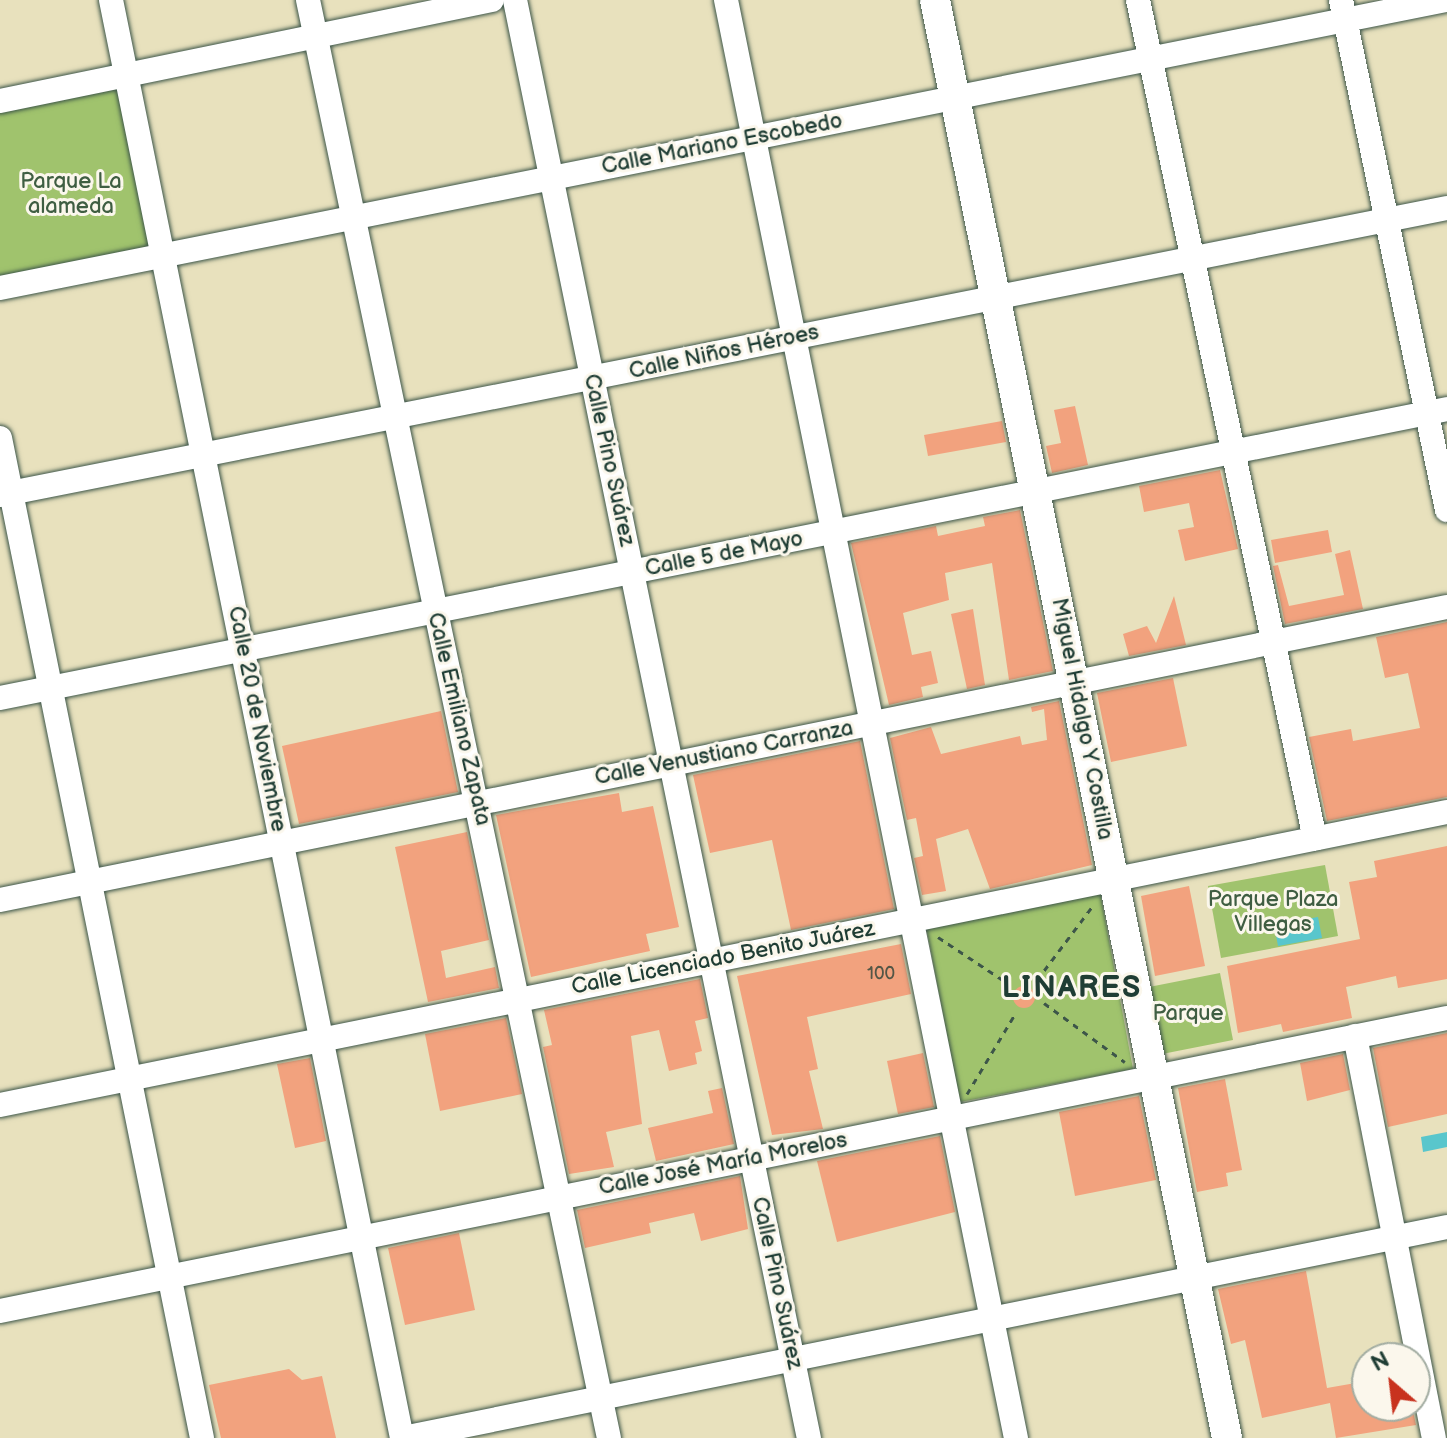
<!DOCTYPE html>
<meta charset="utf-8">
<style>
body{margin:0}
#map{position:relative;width:1447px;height:1438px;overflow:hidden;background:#e8e1bd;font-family:"Balsamiq Sans",sans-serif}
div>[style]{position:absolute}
.green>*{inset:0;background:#a0c36d}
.water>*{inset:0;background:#59c6cc}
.building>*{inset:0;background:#f2a27e}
.round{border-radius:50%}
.path>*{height:3px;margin-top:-1.5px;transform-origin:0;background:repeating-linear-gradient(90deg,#3d5649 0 6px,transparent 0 12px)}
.roads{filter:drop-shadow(0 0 2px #3d5649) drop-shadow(0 0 2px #3d5649)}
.minor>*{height:24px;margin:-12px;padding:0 12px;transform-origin:12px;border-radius:12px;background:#fff}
.major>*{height:30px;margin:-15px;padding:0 15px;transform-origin:15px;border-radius:15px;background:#fff}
span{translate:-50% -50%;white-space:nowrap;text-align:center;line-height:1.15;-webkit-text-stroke:6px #fbf7ec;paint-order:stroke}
.number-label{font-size:18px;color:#545646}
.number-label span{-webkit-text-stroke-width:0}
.street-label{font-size:22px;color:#1f3d34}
.park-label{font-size:22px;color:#3f5e42}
.district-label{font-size:30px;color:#1f3d34;font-weight:700;letter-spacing:2px}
.north{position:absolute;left:1351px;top:1342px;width:80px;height:80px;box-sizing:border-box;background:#fbf7ec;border:2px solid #a3ada2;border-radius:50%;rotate:332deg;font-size:22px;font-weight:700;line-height:32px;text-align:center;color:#1f3d34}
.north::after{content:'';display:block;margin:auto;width:28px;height:36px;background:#c8321e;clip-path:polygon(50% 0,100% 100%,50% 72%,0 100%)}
</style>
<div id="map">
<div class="green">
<i style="clip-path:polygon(121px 77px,153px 249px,0 280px,0 102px)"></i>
<i style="clip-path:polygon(1325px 865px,1338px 936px,1221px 958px,1208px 886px)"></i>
<i style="clip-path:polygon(1100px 892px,1133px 1069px,960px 1102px,926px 926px)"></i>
<i style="clip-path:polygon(1220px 973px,1233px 1040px,1157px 1055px,1144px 988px)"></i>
</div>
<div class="water">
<i style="clip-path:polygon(1318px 917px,1322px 938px,1278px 946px,1274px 925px)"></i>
<i style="clip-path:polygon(1447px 1132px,1447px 1147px,1423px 1152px,1421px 1137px)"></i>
</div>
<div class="building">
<i style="clip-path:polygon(1075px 406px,1088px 465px,1052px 473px,1046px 446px,1061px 443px,1054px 410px)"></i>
<i style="clip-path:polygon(1002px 421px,1006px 442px,928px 456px,924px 435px)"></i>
<i style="clip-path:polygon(1220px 470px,1238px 549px,1185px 561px,1178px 530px,1194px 527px,1189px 503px,1144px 512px,1139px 486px)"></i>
<i style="clip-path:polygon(1020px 510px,1053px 671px,1009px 680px,992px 563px,945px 573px,949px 600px,903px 613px,912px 655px,931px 651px,938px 683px,921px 687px,923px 697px,889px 705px,851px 543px,936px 526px,938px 536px,985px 526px,983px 517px)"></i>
<i style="clip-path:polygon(1328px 530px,1332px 552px,1275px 563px,1271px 540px)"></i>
<i style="clip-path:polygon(1350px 550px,1363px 609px,1285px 624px,1273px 566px,1278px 565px,1289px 606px,1344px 595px,1335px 554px)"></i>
<i style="clip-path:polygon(1174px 596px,1186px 645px,1129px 656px,1123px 634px,1147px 626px,1156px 643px)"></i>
<i style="clip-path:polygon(973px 609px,985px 685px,967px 689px,951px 614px)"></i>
<i style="clip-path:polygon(1447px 622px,1447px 797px,1327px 821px,1309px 737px,1351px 729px,1353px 741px,1420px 728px,1408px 673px,1385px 678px,1376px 637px)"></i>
<i style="clip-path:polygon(1173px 678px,1187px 746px,1111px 762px,1097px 693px)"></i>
<i style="clip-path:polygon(1059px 701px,1092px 865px,990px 889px,968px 829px,936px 839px,946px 891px,922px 895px,914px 858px,923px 856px,916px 818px,907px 820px,890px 738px,931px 727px,941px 754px,1020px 736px,1022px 745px,1047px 740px,1044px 709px,1032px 712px,1031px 707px)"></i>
<i style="clip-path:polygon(441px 711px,458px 792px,299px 824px,282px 746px)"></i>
<i style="clip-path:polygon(860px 741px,894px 909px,791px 930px,772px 840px,710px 853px,693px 775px)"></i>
<i style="clip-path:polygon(619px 793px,622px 812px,653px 806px,679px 927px,646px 934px,650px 951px,531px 977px,496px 815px)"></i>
<i style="clip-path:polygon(467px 832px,489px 940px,441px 951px,446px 978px,495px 967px,499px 988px,428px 1002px,395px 847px)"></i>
<i style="clip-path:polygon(1447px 846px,1447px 979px,1398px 988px,1396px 976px,1346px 987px,1352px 1018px,1283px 1032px,1281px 1024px,1238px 1033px,1227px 966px,1360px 939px,1349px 882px,1377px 877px,1374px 861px)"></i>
<i style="clip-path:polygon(1189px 886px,1205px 966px,1155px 976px,1141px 896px)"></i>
<i style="clip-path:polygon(901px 944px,911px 994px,807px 1017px,818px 1069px,809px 1071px,823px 1129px,772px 1135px,737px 976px)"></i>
<i style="clip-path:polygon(700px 979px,708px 1018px,695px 1021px,702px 1051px,695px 1053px,697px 1064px,669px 1071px,659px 1030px,631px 1036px,642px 1124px,606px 1132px,614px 1167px,569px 1174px,543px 1047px,552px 1045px,544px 1010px)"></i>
<i class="round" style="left:1013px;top:986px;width:22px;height:22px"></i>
<i style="clip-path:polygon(506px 1018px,522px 1094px,440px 1111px,425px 1034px)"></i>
<i style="clip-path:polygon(1447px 1033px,1447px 1114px,1388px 1127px,1373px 1048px)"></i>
<i style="clip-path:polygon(923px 1053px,934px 1107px,898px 1114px,887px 1061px)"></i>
<i style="clip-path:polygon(1343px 1054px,1350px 1090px,1307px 1101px,1300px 1063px)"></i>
<i style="clip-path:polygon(310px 1058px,326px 1141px,295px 1148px,277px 1064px)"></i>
<i style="clip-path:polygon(1225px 1079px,1242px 1170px,1226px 1173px,1228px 1186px,1197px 1192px,1178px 1088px)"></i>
<i style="clip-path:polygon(722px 1088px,734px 1144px,656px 1161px,648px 1128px,713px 1113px,708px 1091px)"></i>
<i style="clip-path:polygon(1139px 1096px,1156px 1180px,1075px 1196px,1059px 1112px)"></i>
<i style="clip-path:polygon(940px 1136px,955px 1212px,837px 1242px,817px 1161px)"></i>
<i style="clip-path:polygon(740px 1176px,748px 1229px,701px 1241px,694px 1213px,649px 1223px,651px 1233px,585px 1248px,577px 1210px)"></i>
<i style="clip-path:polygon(459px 1233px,475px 1310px,405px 1325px,388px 1248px)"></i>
<i style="clip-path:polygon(1306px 1271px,1327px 1388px,1367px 1381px,1367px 1406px,1412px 1406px,1416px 1425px,1336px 1438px,1330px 1403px,1262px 1418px,1245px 1340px,1231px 1344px,1218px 1289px)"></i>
<i style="clip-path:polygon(289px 1369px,302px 1380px,322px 1376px,336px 1438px,221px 1438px,209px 1385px)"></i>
</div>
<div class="path">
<i style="left:938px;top:937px;width:85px;rotate:33.5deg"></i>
<i style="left:1037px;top:980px;width:95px;rotate:-53.1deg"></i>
<i style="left:1044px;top:1003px;width:100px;rotate:36.1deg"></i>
<i style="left:967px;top:1094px;width:93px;rotate:-59deg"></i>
</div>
<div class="roads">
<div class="minor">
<i style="left:111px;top:0;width:1467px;rotate:78.56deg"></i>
<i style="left:308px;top:0;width:1469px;rotate:78.18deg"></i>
<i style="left:515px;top:0;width:1468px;rotate:78.45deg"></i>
<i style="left:726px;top:0;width:1467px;rotate:78.6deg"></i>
<i style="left:1138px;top:0;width:857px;rotate:78.09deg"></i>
<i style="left:1341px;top:0;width:521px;rotate:78.26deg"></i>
<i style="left:0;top:101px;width:502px;rotate:-11.6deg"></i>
<i style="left:0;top:288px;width:1473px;rotate:-11.27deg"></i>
<i style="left:0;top:438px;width:1020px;rotate:78.58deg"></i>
<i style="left:0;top:495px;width:1475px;rotate:-11.22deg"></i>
<i style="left:0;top:698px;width:1476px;rotate:-11.29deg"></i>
<i style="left:0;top:900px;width:1476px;rotate:-11.45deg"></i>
<i style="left:1355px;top:1036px;width:410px;rotate:78.9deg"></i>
<i style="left:0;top:1105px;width:1476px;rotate:-11.45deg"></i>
<i style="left:0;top:1311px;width:1476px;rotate:-11.45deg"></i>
<i style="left:403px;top:1438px;width:1065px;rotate:-11.43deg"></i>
</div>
<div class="major">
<i style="left:935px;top:0;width:1467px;rotate:78.52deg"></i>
</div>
</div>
<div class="number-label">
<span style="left:881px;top:974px">100</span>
</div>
<div class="street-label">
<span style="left:722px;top:144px;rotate:-11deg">Calle Mariano Escobedo</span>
<span style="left:724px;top:352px;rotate:-12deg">Calle Niños Héroes</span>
<span style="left:609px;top:460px;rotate:78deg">Calle Pino Suárez</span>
<span style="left:724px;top:554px;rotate:-11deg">Calle 5 de Mayo</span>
<span style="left:257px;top:719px;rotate:79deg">Calle 20 de Noviembre</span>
<span style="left:459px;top:719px;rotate:77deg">Calle Emiliano Zapata</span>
<span style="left:1082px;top:719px;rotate:79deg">Miguel Hidalgo Y Costilla</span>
<span style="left:724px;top:753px;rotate:-11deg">Calle Venustiano Carranza</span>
<span style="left:723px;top:958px;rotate:-11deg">Calle Licenciado Benito Juárez</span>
<span style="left:723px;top:1164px;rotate:-11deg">Calle José María Morelos</span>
<span style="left:777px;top:1283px;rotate:78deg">Calle Pino Suárez</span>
</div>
<div class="park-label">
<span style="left:71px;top:194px">Parque La<br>alameda</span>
<span style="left:1273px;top:912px">Parque Plaza<br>Villegas</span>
<span style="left:1188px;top:1014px">Parque</span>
</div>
<div class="district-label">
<span style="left:1072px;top:988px">LINARES</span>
</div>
<div class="north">N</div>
</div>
